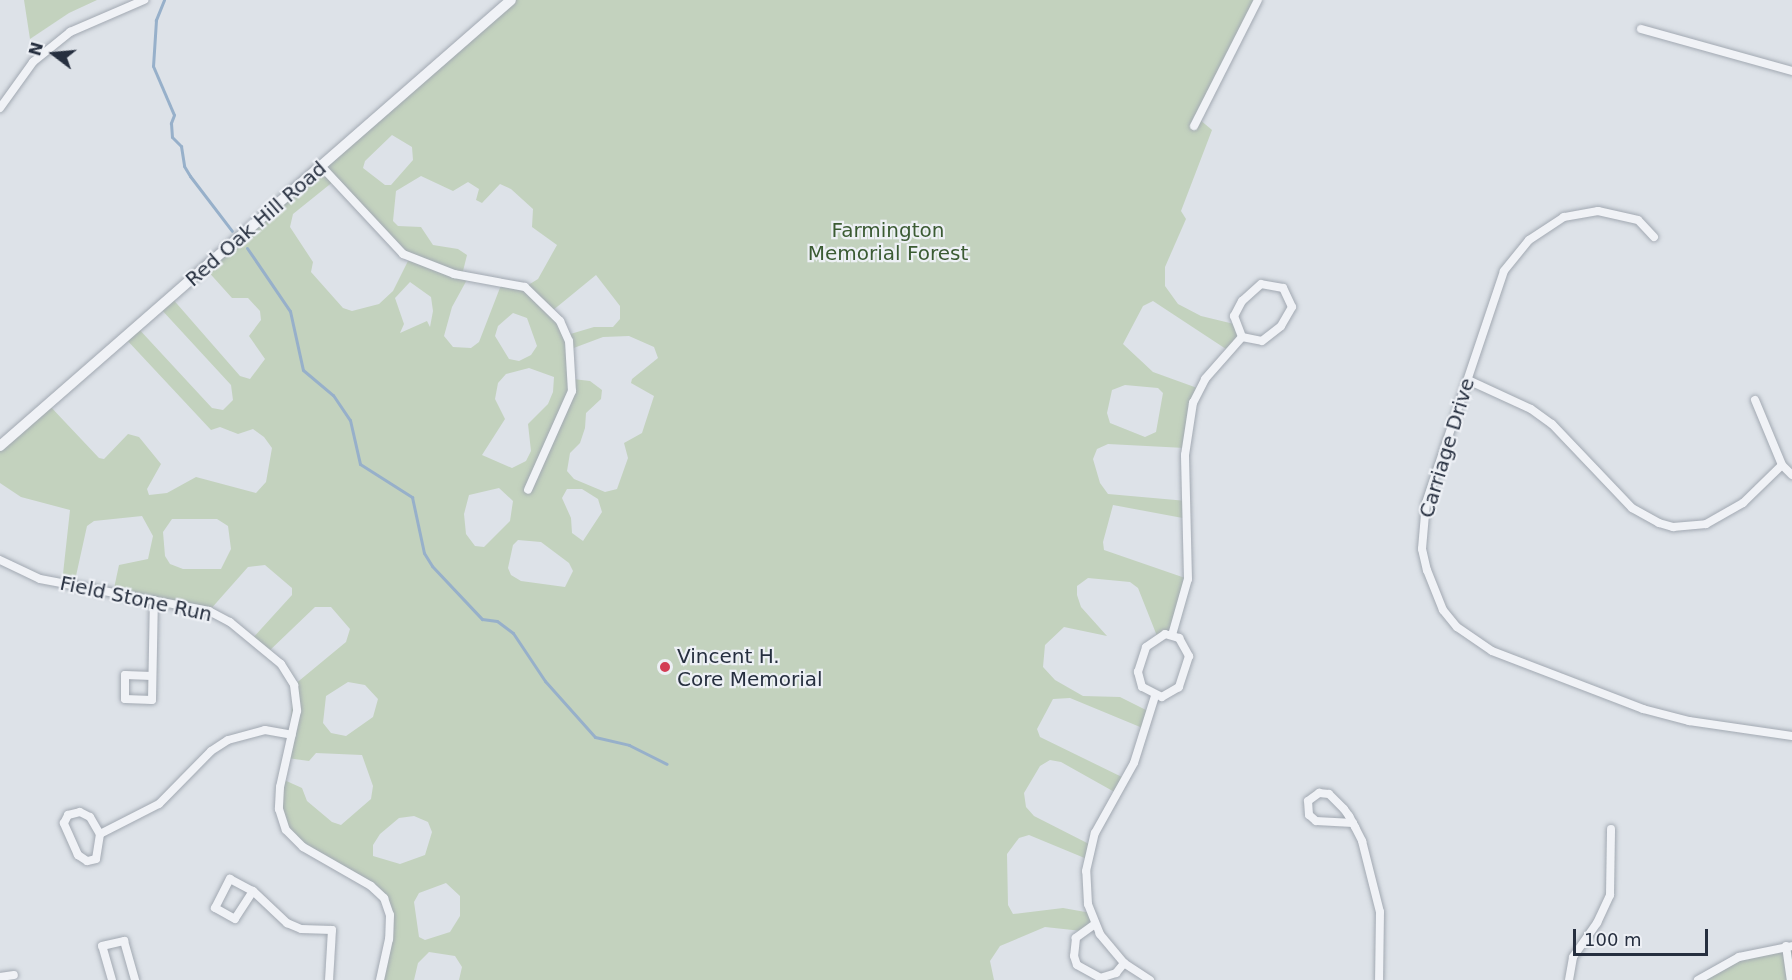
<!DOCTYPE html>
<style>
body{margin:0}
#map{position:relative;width:1792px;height:980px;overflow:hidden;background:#dde2e8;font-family:"DejaVu Sans",sans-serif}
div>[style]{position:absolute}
.green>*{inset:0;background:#c3d2be}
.stream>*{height:3px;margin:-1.5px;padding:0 1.5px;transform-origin:1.5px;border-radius:1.5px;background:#97b0ca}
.roads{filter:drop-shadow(0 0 2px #a2a9b2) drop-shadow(0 0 2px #a2a9b2)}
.minor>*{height:8px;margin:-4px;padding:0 4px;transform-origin:4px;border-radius:4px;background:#f0f2f6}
.tertiary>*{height:10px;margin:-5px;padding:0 5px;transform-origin:5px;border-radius:5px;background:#f0f2f6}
.dots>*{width:16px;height:16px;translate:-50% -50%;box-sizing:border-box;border:3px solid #edf0f5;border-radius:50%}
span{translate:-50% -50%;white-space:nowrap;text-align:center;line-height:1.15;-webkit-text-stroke:4.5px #edf0f5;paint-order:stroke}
.street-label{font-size:20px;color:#262f3f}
.park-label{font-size:20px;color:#3b5b33}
.poi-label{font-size:20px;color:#262f3f}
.left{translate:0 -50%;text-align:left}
.north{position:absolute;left:24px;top:24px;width:60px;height:60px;-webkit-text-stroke:4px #edf0f5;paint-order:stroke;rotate:286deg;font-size:16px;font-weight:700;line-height:24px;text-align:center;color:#262f3f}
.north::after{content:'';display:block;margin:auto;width:21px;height:27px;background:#262f3f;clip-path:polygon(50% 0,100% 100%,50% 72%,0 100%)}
.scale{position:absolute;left:1573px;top:929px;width:135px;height:27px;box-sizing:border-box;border:3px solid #262f3f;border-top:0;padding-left:8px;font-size:18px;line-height:21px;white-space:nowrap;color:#262f3f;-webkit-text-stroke:4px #edf0f5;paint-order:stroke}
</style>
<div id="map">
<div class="green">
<i style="clip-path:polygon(24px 0,97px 0,69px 13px,30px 39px)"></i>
<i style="clip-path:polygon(evenodd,511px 0,1258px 0,1199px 119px,1212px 130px,1181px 211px,1186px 219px,1165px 267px,1165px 286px,1178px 304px,1201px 316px,1234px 324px,1242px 337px,1229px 351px,1153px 301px,1143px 306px,1123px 344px,1153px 372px,1200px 389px,1185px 448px,1108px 444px,1097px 449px,1093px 459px,1100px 483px,1108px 494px,1187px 501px,1188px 519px,1113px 505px,1103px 542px,1104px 550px,1188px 579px,1172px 635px,1157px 636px,1138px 588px,1130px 582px,1088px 578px,1077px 586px,1077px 595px,1081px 607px,1107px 636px,1064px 627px,1045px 645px,1043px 667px,1055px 680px,1083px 696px,1120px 697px,1150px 712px,1145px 729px,1070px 698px,1053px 699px,1037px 729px,1040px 737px,1126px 779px,1118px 794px,1061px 762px,1050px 760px,1040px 766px,1024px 793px,1026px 807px,1034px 816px,1091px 845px,1087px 859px,1029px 835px,1019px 838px,1007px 854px,1008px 905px,1013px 914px,1063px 908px,1091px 913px,1095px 924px,1082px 931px,1045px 927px,1000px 946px,990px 961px,994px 980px,459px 980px,462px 967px,455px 956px,429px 952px,418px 963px,414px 980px,380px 980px,390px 915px,384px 898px,303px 847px,286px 830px,279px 809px,282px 779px,302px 788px,307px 801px,332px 822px,341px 825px,371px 799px,373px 786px,362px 755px,316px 753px,309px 761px,287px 758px,294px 685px,346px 642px,350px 629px,331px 607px,315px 607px,267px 653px,251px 640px,292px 595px,292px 588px,265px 565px,248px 567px,209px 611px,113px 593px,119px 565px,148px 559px,153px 536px,142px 516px,94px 521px,87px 526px,74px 585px,62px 583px,70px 510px,21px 497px,0 483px,0 446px,48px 404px,99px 458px,104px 459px,128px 434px,139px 437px,161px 464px,147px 489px,149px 495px,167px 493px,196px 477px,256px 493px,266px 482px,272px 448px,264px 437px,253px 429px,238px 434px,220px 427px,211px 430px,125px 338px,137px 327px,212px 408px,223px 410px,233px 400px,231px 385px,160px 308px,171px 297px,240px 376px,250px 379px,265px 359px,249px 336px,261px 320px,260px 311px,248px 298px,232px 298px,205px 268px,511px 0,392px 135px,412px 147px,413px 160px,391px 185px,385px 185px,363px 168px,365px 161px,392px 135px,511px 0,421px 176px,453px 191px,468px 182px,479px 189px,476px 200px,482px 203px,500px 184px,511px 189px,533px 209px,532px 227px,557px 245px,538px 279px,525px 287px,503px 280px,479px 342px,471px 348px,453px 347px,444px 336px,452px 307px,469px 276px,462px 275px,467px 255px,458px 249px,433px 245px,421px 227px,398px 226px,393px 221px,396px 191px,421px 176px,511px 0,334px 181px,410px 257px,393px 291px,379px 304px,352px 311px,343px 308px,311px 272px,313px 262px,290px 227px,293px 214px,334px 181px,511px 0,596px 275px,620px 306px,620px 319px,613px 327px,594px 327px,567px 335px,552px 311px,596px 275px,511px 0,410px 282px,431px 297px,433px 311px,430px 327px,427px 321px,400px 333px,404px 324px,395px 298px,410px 282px,511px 0,513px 313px,527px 318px,537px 346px,531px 355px,519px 361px,509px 359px,495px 336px,498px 326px,513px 313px,511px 0,629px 336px,654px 347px,658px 358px,632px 379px,631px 383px,654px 396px,642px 433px,624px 443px,628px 458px,617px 489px,605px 492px,574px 479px,567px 471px,570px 453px,580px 443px,585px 428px,586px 413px,601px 399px,602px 390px,590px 381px,573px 379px,571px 349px,603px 337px,629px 336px,511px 0,529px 368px,554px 377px,553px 392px,548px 404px,528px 424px,531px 451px,526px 461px,512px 468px,482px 455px,505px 419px,495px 399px,498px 383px,506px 374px,529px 368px,511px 0,1125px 385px,1158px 388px,1163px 393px,1156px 432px,1145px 437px,1110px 423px,1107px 413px,1112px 390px,1125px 385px,511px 0,499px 488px,513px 501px,510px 521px,484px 547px,475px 546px,466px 534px,464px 514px,469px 495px,499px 488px,511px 0,567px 489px,582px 489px,598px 499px,602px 512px,583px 541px,572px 533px,571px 518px,562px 498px,567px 489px,511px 0,172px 519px,217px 519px,228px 526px,231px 549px,221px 569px,183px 569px,170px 564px,165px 556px,163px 532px,172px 519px,511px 0,518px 540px,541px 542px,569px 563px,573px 571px,565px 587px,521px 581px,511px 575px,508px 568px,513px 545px,518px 540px,511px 0,348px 682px,365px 685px,378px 699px,373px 717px,346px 736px,331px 733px,323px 723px,326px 696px,348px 682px,511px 0,414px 816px,428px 822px,432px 832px,425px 855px,400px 864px,373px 856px,373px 845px,380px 834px,399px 818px,414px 816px,511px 0,446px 883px,460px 896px,460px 916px,450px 932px,425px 940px,419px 937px,414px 902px,419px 893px,446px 883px)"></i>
<i style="clip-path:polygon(1792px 946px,1792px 980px,1698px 980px,1723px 964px)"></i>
</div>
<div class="stream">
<i style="left:164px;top:0;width:22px;rotate:112deg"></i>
<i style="left:156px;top:20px;width:46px;rotate:93.7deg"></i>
<i style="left:153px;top:66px;width:53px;rotate:66.8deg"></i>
<i style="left:174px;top:115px;width:9px;rotate:111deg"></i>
<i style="left:171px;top:123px;width:14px;rotate:86deg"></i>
<i style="left:172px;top:137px;width:13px;rotate:45deg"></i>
<i style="left:181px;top:146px;width:20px;rotate:81deg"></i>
<i style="left:184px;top:166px;width:12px;rotate:59deg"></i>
<i style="left:190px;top:176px;width:69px;rotate:52.6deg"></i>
<i style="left:247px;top:248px;width:76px;rotate:55.7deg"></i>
<i style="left:290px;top:311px;width:60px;rotate:77.6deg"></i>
<i style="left:303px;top:370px;width:39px;rotate:40deg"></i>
<i style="left:333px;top:395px;width:30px;rotate:56deg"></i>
<i style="left:350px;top:420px;width:45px;rotate:77.2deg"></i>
<i style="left:360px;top:464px;width:62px;rotate:32.4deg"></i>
<i style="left:412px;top:497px;width:57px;rotate:77.9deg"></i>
<i style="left:424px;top:553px;width:15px;rotate:58deg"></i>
<i style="left:432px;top:566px;width:73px;rotate:46.7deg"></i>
<i style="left:482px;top:619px;width:15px;rotate:8deg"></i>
<i style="left:497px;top:621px;width:20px;rotate:37deg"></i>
<i style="left:513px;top:633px;width:58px;rotate:56.3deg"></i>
<i style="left:545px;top:681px;width:75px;rotate:48.2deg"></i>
<i style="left:595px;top:737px;width:35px;rotate:13deg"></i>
<i style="left:629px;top:745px;width:42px;rotate:26.6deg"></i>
</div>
<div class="roads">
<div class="minor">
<i style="left:1641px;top:29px;width:157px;rotate:15.5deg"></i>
<i style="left:0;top:108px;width:57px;rotate:-54.3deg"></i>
<i style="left:33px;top:62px;width:48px;rotate:-39deg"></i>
<i style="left:70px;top:32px;width:81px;rotate:-23.4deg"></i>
<i style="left:1194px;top:126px;width:141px;rotate:-63.1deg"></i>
<i style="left:322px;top:167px;width:119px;rotate:47deg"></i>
<i style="left:403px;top:254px;width:55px;rotate:21.4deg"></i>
<i style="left:454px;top:274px;width:72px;rotate:10.4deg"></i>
<i style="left:525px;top:287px;width:49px;rotate:44.2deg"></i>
<i style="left:560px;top:321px;width:22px;rotate:66deg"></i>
<i style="left:569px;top:341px;width:50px;rotate:86.6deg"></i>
<i style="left:572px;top:391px;width:108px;rotate:114deg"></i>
<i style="left:1654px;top:237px;width:23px;rotate:-133deg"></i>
<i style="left:1638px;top:220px;width:41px;rotate:-167.3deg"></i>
<i style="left:1598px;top:211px;width:35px;rotate:170deg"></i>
<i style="left:1564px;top:217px;width:42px;rotate:146.7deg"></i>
<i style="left:1529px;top:240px;width:40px;rotate:129deg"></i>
<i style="left:1504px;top:271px;width:245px;rotate:108.6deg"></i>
<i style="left:1426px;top:503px;width:46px;rotate:95deg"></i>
<i style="left:1422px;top:549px;width:22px;rotate:77deg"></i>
<i style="left:1427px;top:570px;width:43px;rotate:68.2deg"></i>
<i style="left:1443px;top:610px;width:22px;rotate:51deg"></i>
<i style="left:1457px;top:627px;width:42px;rotate:34.4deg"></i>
<i style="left:1492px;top:651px;width:162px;rotate:21deg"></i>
<i style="left:1643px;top:709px;width:48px;rotate:14.6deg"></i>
<i style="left:1689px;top:721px;width:104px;rotate:8.3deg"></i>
<i style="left:1468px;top:380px;width:69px;rotate:24.7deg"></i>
<i style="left:1531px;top:409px;width:26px;rotate:36deg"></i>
<i style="left:1552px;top:424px;width:116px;rotate:46.4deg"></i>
<i style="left:1632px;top:508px;width:31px;rotate:29deg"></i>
<i style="left:1659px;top:523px;width:15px;rotate:16deg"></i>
<i style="left:1673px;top:527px;width:33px;rotate:-5deg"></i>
<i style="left:1706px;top:524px;width:43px;rotate:-29.6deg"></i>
<i style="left:1743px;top:503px;width:54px;rotate:-44.3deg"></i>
<i style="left:1755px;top:400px;width:70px;rotate:67.4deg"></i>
<i style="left:1782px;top:465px;width:14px;rotate:45deg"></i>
<i style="left:0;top:560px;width:44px;rotate:25.4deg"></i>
<i style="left:40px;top:579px;width:172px;rotate:10.7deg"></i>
<i style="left:209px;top:611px;width:24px;rotate:28deg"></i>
<i style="left:230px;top:622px;width:66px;rotate:39.5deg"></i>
<i style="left:281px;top:664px;width:25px;rotate:58deg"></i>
<i style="left:294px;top:685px;width:26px;rotate:83deg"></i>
<i style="left:297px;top:711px;width:78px;rotate:102.6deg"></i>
<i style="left:280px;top:787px;width:22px;rotate:93deg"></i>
<i style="left:279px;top:809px;width:22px;rotate:72deg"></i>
<i style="left:286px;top:830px;width:24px;rotate:45deg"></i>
<i style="left:303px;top:847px;width:78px;rotate:29.8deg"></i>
<i style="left:371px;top:886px;width:18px;rotate:43deg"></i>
<i style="left:384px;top:898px;width:18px;rotate:71deg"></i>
<i style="left:390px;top:915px;width:24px;rotate:92deg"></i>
<i style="left:389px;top:939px;width:42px;rotate:102.4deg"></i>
<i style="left:1165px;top:634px;width:15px;rotate:16deg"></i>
<i style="left:1179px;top:638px;width:21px;rotate:61deg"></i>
<i style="left:1189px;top:656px;width:33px;rotate:108deg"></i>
<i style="left:1179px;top:687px;width:20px;rotate:150deg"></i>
<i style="left:1162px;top:697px;width:22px;rotate:-153deg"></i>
<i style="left:1142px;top:687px;width:16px;rotate:-105deg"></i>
<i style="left:1138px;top:672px;width:26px;rotate:-72deg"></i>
<i style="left:1146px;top:647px;width:23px;rotate:-34deg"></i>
<i style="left:1172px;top:635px;width:58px;rotate:-74.1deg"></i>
<i style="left:1188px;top:579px;width:124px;rotate:-91.4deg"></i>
<i style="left:1185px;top:455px;width:53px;rotate:-81.3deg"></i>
<i style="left:1193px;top:403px;width:27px;rotate:-63deg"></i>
<i style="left:1205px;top:379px;width:56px;rotate:-48.6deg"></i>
<i style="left:1242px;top:337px;width:20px;rotate:11deg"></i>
<i style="left:1262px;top:341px;width:24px;rotate:-38deg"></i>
<i style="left:1281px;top:326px;width:22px;rotate:-60deg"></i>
<i style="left:1292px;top:307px;width:21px;rotate:-115deg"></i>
<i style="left:1283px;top:288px;width:22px;rotate:-170deg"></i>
<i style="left:1261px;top:284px;width:25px;rotate:138deg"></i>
<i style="left:1242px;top:301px;width:17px;rotate:118deg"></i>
<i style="left:1234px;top:316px;width:22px;rotate:69deg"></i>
<i style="left:152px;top:676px;width:27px;rotate:-178deg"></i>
<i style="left:125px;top:675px;width:24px;rotate:90deg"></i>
<i style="left:125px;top:699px;width:27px;rotate:2deg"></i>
<i style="left:152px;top:700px;width:100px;rotate:-88.9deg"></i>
<i style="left:1353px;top:823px;width:37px;rotate:-177deg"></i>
<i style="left:1316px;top:821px;width:9px;rotate:-139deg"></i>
<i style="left:1309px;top:815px;width:14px;rotate:-94deg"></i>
<i style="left:1308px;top:801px;width:14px;rotate:-36deg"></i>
<i style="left:1319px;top:793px;width:10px;rotate:6deg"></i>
<i style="left:1329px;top:794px;width:21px;rotate:45deg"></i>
<i style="left:1344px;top:809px;width:9px;rotate:54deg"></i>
<i style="left:1349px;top:816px;width:13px;rotate:61deg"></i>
<i style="left:1355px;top:827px;width:16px;rotate:63deg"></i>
<i style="left:1362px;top:841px;width:73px;rotate:75.8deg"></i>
<i style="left:1380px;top:912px;width:68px;rotate:90.8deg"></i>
<i style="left:100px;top:834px;width:25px;rotate:99deg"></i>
<i style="left:96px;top:859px;width:9px;rotate:167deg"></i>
<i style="left:87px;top:861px;width:11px;rotate:-146deg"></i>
<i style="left:78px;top:855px;width:35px;rotate:-114deg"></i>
<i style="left:64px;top:823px;width:9px;rotate:-63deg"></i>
<i style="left:68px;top:815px;width:12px;rotate:-14deg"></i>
<i style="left:80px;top:812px;width:11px;rotate:27deg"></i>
<i style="left:90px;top:817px;width:20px;rotate:60deg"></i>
<i style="left:100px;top:834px;width:66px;rotate:-27deg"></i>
<i style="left:159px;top:804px;width:74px;rotate:-45.5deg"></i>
<i style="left:211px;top:751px;width:20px;rotate:-33deg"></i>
<i style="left:228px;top:740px;width:38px;rotate:-15deg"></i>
<i style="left:265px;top:730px;width:27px;rotate:10deg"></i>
<i style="left:253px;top:891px;width:33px;rotate:123deg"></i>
<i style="left:235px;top:919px;width:23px;rotate:-151deg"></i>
<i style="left:215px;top:908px;width:33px;rotate:-63deg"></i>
<i style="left:230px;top:879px;width:26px;rotate:28deg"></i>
<i style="left:253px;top:891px;width:47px;rotate:43.3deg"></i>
<i style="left:287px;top:923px;width:15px;rotate:23deg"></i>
<i style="left:301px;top:929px;width:31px;rotate:2deg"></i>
<i style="left:332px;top:930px;width:50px;rotate:93.4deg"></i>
<i style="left:1095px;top:924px;width:24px;rotate:144deg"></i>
<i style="left:1076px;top:938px;width:18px;rotate:96deg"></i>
<i style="left:1074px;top:956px;width:9px;rotate:72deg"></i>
<i style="left:1077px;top:965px;width:26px;rotate:29deg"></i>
<i style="left:1100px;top:978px;width:17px;rotate:-17deg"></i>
<i style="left:1116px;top:973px;width:13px;rotate:-51deg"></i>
<i style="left:1786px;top:946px;width:34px;rotate:82deg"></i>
<i style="left:0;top:977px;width:14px;rotate:-8deg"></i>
<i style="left:112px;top:980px;width:35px;rotate:-106deg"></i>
<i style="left:102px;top:946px;width:23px;rotate:-13deg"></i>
<i style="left:124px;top:941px;width:41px;rotate:74.2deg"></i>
<i style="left:1150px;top:980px;width:31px;rotate:-147deg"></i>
<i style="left:1124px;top:963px;width:38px;rotate:-130deg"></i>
<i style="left:1100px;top:934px;width:32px;rotate:-112deg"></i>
<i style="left:1088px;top:904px;width:33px;rotate:-93deg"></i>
<i style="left:1086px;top:871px;width:39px;rotate:-77deg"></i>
<i style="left:1095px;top:833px;width:80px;rotate:-60.9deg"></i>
<i style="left:1134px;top:763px;width:70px;rotate:-72.6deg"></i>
<i style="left:1569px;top:980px;width:23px;rotate:-80deg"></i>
<i style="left:1573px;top:957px;width:42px;rotate:-54.8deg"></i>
<i style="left:1597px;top:923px;width:31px;rotate:-65deg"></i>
<i style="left:1610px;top:895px;width:66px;rotate:-89.1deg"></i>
<i style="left:1698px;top:980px;width:47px;rotate:-29.3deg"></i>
<i style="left:1739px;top:957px;width:54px;rotate:-11.7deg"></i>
</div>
<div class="tertiary">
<i style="left:0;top:446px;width:678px;rotate:-41.11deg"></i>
</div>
</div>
<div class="dots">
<i style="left:665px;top:667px;background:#d33c54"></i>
</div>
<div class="street-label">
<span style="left:256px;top:224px;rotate:-41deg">Red Oak Hill Road</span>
<span style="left:1447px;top:448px;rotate:-73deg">Carriage Drive</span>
<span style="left:136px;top:599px;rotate:12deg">Field Stone Run</span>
</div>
<div class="park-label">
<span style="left:888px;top:242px">Farmington<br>Memorial Forest</span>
</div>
<div class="poi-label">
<span class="left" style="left:677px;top:668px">Vincent H.<br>Core Memorial</span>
</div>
<div class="north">N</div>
<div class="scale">100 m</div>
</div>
